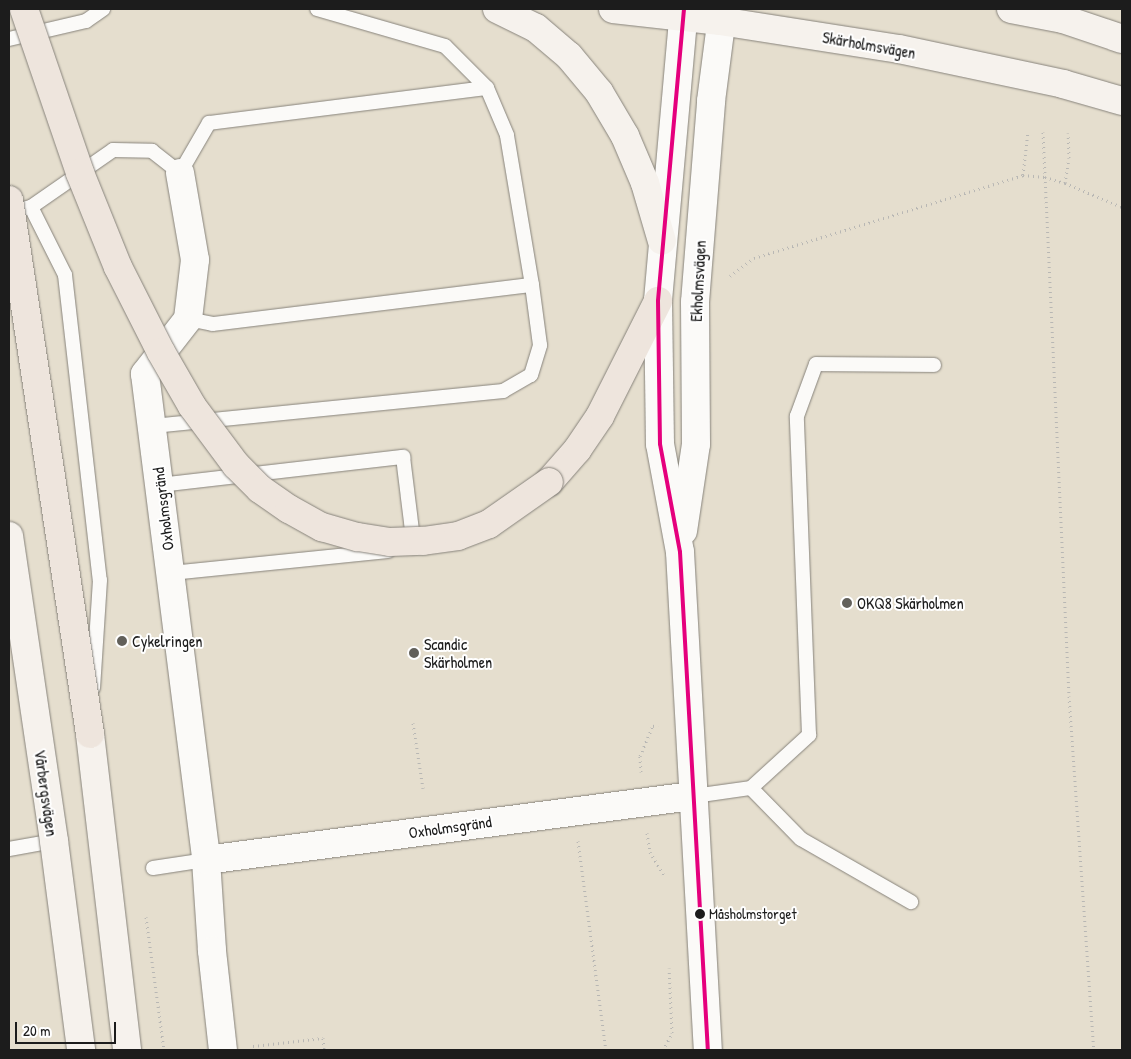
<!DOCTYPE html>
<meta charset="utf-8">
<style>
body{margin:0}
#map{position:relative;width:1131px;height:1059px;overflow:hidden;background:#e5dece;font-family:"Patrick Hand",sans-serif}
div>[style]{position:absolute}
.path>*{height:3px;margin-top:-1.5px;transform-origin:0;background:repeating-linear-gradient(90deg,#b8b7b4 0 1px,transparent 0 5px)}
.roads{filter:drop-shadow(0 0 1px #87837b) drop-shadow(0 0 1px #87837b)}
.service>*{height:14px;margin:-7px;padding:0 7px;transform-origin:7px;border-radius:7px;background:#fbfaf8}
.minor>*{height:28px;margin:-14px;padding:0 14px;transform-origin:14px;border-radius:14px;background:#fbfaf8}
.tertiary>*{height:28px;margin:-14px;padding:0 14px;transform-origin:14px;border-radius:14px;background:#fbfaf8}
.secondary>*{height:28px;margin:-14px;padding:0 14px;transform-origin:14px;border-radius:14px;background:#f6f2ed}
.motorway>*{height:28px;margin:-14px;padding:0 14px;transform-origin:14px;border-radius:14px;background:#eee5dd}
.bridges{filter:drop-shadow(0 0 1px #87837b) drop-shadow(0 0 1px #87837b)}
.secondary-bridge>*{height:28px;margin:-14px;padding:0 14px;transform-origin:14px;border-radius:14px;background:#f6f2ed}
.motorway-bridge>*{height:28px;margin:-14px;padding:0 14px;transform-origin:14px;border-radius:14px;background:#eee5dd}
.bus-1>*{height:4px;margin:-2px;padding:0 2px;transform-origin:2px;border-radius:2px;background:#e5007d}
.dots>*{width:14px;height:14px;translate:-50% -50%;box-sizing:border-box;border:2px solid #fff;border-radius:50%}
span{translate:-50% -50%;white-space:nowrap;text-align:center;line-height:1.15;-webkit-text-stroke:4px #fff;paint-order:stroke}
.bus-label{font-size:15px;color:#1c1c1c}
.left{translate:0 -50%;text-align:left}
.street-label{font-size:16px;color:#1c1c1c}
.poi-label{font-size:16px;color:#1c1c1c}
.frame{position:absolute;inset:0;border:10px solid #1c1c1c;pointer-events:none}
.scale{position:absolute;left:15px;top:1022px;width:101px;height:22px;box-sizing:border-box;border:2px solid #1c1c1c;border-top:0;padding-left:6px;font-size:15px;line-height:18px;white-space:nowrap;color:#1c1c1c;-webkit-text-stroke:4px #fff;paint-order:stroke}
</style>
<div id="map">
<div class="path">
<i style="left:1043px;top:132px;width:565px;rotate:87.36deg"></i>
<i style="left:1069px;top:696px;width:355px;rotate:86deg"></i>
<i style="left:1023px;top:175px;width:44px;rotate:-83.5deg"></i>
<i style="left:1065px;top:183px;width:25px;rotate:-81deg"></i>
<i style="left:1069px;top:158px;width:25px;rotate:-92deg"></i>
<i style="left:730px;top:276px;width:30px;rotate:-37deg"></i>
<i style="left:754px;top:258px;width:282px;rotate:-17.1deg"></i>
<i style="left:1023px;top:175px;width:22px;rotate:5deg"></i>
<i style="left:1045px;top:177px;width:21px;rotate:17deg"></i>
<i style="left:1065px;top:183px;width:62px;rotate:22.8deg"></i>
<i style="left:413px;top:723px;width:66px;rotate:81.3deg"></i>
<i style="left:641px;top:772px;width:16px;rotate:-94deg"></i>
<i style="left:640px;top:756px;width:33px;rotate:-67deg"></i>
<i style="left:653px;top:726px;width:5px;rotate:-11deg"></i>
<i style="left:647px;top:833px;width:19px;rotate:81deg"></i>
<i style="left:650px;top:852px;width:29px;rotate:59deg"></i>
<i style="left:578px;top:841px;width:211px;rotate:82.4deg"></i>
<i style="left:146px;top:917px;width:134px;rotate:82.3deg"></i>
<i style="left:253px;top:1046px;width:70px;rotate:-6.5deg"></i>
<i style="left:323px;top:1038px;width:12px;rotate:85deg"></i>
<i style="left:663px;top:1050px;width:19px;rotate:-62deg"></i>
<i style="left:672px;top:1033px;width:65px;rotate:-92.6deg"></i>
</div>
<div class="roads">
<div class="service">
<i style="left:9px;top:39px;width:79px;rotate:-13.2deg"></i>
<i style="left:86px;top:21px;width:21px;rotate:-35deg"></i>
<i style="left:31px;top:207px;width:76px;rotate:63.4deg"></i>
<i style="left:65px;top:275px;width:307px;rotate:83.5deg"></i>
<i style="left:100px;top:580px;width:108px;rotate:93.7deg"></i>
<i style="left:22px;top:209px;width:9px;rotate:-13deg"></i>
<i style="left:31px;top:207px;width:100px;rotate:-34.8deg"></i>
<i style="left:113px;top:150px;width:39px;rotate:1deg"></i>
<i style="left:152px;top:151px;width:36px;rotate:38deg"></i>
<i style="left:180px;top:173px;width:58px;rotate:-59.9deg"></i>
<i style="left:209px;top:123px;width:280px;rotate:-7.2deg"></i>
<i style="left:188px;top:319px;width:25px;rotate:11deg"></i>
<i style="left:213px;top:324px;width:321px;rotate:-7deg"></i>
<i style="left:532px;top:285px;width:152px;rotate:-99.5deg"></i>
<i style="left:507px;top:135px;width:51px;rotate:-113.1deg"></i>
<i style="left:487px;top:88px;width:59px;rotate:-135deg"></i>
<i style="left:445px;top:46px;width:133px;rotate:-163.9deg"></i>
<i style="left:153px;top:426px;width:352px;rotate:-5.7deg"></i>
<i style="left:503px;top:391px;width:32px;rotate:-30deg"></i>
<i style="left:531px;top:375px;width:31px;rotate:-73deg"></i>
<i style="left:540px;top:345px;width:61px;rotate:-97.6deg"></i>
<i style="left:160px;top:485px;width:245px;rotate:-6.6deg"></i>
<i style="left:403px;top:457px;width:90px;rotate:83deg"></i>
<i style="left:171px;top:573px;width:218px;rotate:-5.8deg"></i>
<i style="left:751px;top:788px;width:71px;rotate:45.6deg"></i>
<i style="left:801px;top:839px;width:127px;rotate:29.8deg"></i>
<i style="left:694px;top:796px;width:58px;rotate:-8deg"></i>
<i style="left:751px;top:788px;width:79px;rotate:-42.4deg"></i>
<i style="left:809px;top:735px;width:319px;rotate:-92.2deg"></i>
<i style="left:797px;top:416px;width:55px;rotate:-69.9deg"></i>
<i style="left:816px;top:364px;width:118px;rotate:0.5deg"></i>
<i style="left:9px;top:849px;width:46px;rotate:-10.1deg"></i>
<i style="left:153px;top:868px;width:54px;rotate:-8.6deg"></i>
</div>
<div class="minor">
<i style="left:180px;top:173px;width:88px;rotate:80.2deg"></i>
<i style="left:195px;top:260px;width:59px;rotate:96.8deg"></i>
<i style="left:188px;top:319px;width:70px;rotate:128deg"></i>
<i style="left:145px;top:374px;width:490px;rotate:82.8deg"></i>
<i style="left:206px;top:860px;width:91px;rotate:86.2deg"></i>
<i style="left:212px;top:951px;width:100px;rotate:83.7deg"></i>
<i style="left:206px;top:860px;width:492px;rotate:-7.5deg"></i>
</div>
<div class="tertiary">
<i style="left:684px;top:9px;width:293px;rotate:95.1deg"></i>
<i style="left:658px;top:301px;width:143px;rotate:89.2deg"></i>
<i style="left:660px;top:444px;width:110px;rotate:79.5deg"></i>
<i style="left:680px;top:552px;width:499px;rotate:86.8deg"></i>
<i style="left:683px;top:531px;width:88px;rotate:-81.5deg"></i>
<i style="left:696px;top:444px;width:142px;rotate:-90.4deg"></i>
<i style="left:695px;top:302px;width:202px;rotate:-85.4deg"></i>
<i style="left:711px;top:101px;width:93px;rotate:-82.6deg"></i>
</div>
<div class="secondary">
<i style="left:497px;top:9px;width:43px;rotate:26deg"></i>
<i style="left:536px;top:28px;width:43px;rotate:40.3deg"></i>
<i style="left:569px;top:56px;width:47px;rotate:50.2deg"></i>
<i style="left:599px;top:92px;width:51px;rotate:59.4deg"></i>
<i style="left:625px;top:136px;width:51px;rotate:66.9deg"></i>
<i style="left:645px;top:183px;width:60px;rotate:73.7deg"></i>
<i style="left:613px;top:9px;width:108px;rotate:6.4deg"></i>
<i style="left:720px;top:21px;width:181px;rotate:8.9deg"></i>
<i style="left:899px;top:49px;width:168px;rotate:12deg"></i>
<i style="left:1063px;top:84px;width:61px;rotate:16.1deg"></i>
<i style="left:1011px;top:9px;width:53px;rotate:10.9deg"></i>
<i style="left:1063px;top:19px;width:62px;rotate:18.7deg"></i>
</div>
<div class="motorway">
<i style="left:549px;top:482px;width:43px;rotate:-48.8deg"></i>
<i style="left:577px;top:450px;width:41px;rotate:-55.9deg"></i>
<i style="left:600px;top:416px;width:129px;rotate:-63.2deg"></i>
</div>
</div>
<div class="bridges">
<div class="secondary-bridge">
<i style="left:9px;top:536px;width:308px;rotate:81.6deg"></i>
<i style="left:54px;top:841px;width:211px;rotate:82.6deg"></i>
<i style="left:90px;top:734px;width:318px;rotate:83.3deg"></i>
</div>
<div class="motorway-bridge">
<i style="left:24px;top:9px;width:173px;rotate:71.1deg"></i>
<i style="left:80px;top:173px;width:101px;rotate:68deg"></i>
<i style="left:118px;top:267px;width:95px;rotate:63.2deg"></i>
<i style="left:161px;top:352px;width:62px;rotate:60.1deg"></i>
<i style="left:192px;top:406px;width:74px;rotate:53.3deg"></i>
<i style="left:236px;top:465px;width:34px;rotate:45deg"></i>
<i style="left:260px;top:489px;width:35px;rotate:35deg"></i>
<i style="left:289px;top:509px;width:38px;rotate:29deg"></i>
<i style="left:322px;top:527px;width:37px;rotate:16deg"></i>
<i style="left:358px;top:537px;width:32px;rotate:9deg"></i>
<i style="left:390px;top:542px;width:33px;rotate:-2deg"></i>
<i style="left:423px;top:541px;width:35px;rotate:-8deg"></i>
<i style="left:458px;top:536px;width:33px;rotate:-21deg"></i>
<i style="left:489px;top:524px;width:73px;rotate:-35deg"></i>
<i style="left:9px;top:200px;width:540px;rotate:81.37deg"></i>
</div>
</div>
<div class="bus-1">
<i style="left:684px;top:9px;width:293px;rotate:95.1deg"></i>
<i style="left:658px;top:301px;width:143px;rotate:89.2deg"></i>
<i style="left:660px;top:444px;width:110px;rotate:79.5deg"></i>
<i style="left:680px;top:552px;width:499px;rotate:86.8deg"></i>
</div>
<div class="dots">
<i style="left:847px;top:603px;background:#62605a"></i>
<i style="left:122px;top:641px;background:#62605a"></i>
<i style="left:414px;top:653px;background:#62605a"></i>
<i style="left:700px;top:914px;background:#1c1c1c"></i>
</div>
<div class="bus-label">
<span class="left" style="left:709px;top:914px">Måsholmstorget</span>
</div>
<div class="street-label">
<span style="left:869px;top:45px;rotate:10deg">Skärholmsvägen</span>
<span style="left:698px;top:281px;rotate:-87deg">Ekholmsvägen</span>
<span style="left:163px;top:509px;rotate:-97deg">Oxholmsgränd</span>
<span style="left:46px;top:793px;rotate:82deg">Vårbergsvägen</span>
<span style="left:450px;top:827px;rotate:-8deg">Oxholmsgränd</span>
</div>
<div class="poi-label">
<span class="left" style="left:857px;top:603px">OKQ8 Skärholmen</span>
<span class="left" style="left:132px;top:641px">Cykelringen</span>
<span class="left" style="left:424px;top:653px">Scandic<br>Skärholmen</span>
</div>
<div class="frame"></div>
<div class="scale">20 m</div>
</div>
